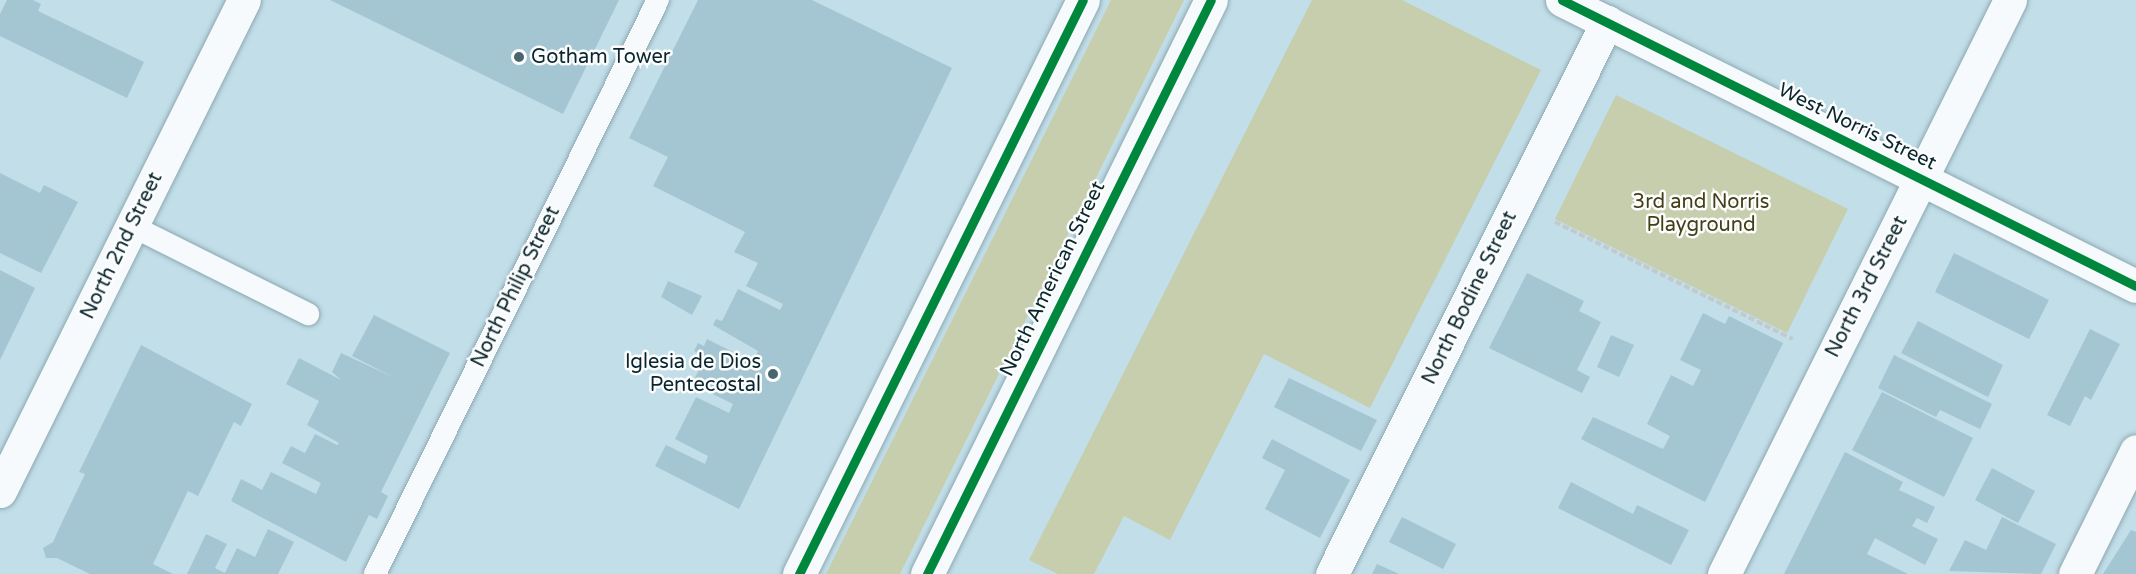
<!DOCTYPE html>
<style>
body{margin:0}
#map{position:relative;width:2136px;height:574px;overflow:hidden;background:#c1dee9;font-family:"Varela Round",sans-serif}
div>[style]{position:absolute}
.green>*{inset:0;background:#c6ceae}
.building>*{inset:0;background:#a4c6d2}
.path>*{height:4px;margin-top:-2px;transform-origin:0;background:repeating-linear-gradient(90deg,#c2cace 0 6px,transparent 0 9px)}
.roads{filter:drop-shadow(0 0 2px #8ea8b0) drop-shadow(0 0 2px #8ea8b0)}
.service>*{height:22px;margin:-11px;padding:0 11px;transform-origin:11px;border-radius:11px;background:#f6fafc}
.minor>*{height:33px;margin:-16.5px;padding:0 16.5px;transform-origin:16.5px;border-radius:16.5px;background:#f6fafc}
.tertiary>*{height:33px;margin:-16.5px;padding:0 16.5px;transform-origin:16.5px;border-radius:16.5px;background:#f6fafc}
.cycleway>*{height:9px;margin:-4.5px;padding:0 4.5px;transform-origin:4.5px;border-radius:4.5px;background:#00873e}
.dots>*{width:16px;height:16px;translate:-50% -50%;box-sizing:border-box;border:3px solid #fdfdfd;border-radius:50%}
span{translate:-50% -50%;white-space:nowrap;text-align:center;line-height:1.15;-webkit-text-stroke:5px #fdfdfd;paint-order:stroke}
.poi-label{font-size:20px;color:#09262e}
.left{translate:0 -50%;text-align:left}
.right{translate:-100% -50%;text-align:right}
.street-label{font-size:20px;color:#09262e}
.park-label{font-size:20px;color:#433f18}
</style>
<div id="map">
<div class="green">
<i style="clip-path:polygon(1111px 0,1184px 0,900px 574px,826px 574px)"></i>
<i style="clip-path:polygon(1312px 0,1402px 0,1541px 70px,1370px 408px,1264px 354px,1170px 540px,1124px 516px,1094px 574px,1058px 574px,1029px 560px)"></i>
<i style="clip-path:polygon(1616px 95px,1848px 209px,1787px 333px,1555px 219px)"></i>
</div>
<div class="building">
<i style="clip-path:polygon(7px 0,33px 0,41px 4px,38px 11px,144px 62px,127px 98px,0 36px,0 14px)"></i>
<i style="clip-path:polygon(330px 0,619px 0,563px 114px)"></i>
<i style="clip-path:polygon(698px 0,812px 0,952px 68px,739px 509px,655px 466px,666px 445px,705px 464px,708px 456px,675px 439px,696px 397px,729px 413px,733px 404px,692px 384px,702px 364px,697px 361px,700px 354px,694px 351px,698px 343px,704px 346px,707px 339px,753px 362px,755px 357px,758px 351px,713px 325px,716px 319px,722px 321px,738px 289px,780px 310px,783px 304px,746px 286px,758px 263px,734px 252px,745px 232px,653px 186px,668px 157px,629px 138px)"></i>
<i style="clip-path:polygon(0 173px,40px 193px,44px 185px,78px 202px,41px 273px,0 253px)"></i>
<i style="clip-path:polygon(1954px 253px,2049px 300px,2029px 339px,1935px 292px)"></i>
<i style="clip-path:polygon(0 270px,35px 288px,0 360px)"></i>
<i style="clip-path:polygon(1527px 273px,1584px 301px,1579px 311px,1601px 322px,1577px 370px,1590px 377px,1582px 393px,1489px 348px)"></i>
<i style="clip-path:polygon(668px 281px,702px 296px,692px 315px,661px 297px)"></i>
<i style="clip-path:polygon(1703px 313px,1725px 324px,1729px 316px,1783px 343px,1705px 502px,1581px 439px,1593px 417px,1663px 449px,1670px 436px,1647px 424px,1671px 375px,1693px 386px,1701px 370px,1680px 360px)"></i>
<i style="clip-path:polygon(374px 315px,450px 353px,381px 492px,388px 496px,377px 519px,369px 515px,346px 562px,231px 501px,241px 479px,262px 490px,271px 472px,316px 494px,321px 483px,282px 463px,291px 446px,305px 453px,315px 434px,337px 445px,339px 443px,307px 425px,319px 401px,286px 384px,299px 358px,341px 380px,332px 372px,341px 353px,395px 378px,352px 356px)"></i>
<i style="clip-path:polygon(1918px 321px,2003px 365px,1988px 397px,1901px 353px)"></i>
<i style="clip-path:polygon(2090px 329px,2120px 344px,2091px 400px,2085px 396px,2070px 426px,2047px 415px)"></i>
<i style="clip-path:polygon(1611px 335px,1634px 345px,1619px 377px,1597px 367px)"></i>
<i style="clip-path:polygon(141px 345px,252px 404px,241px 426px,234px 422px,198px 496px,188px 491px,153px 564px,173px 574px,90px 574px,57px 558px,46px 558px,43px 548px,53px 542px,63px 520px,85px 474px,79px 472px)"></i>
<i style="clip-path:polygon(1894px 355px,1992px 404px,1980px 429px,1940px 410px,1936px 417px,1878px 388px)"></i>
<i style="clip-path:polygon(1289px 378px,1377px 420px,1361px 451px,1274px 407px)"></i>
<i style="clip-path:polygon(1882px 392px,1973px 438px,1944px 497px,1852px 450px)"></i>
<i style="clip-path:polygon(1272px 439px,1350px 480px,1320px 538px,1265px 509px,1285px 470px,1262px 458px)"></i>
<i style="clip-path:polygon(1845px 452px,1903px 482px,1899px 490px,1935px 507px,1927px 523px,1917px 518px,1912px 526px,1938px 539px,1925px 565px,1875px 538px,1867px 554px,1908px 574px,1784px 574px)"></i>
<i style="clip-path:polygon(1992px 468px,2035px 491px,2018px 523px,1975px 500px)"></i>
<i style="clip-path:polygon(1571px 482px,1633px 514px,1637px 505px,1689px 530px,1671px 565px,1558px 508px)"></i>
<i style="clip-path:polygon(1402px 517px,1456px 544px,1443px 569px,1389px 542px)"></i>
<i style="clip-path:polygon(2002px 517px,2056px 544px,2041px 574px,1949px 571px,1965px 540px,1986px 550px)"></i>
<i style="clip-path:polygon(268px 529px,294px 542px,278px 574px,187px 574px,206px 534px,227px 544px,215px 568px,225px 573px,237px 548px,255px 557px)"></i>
<i style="clip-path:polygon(2131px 530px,2136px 532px,2136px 574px,2103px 574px)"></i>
<i style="clip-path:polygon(1377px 564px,1399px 574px,1372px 574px)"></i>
</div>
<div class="path">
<i style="left:1555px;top:222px;width:265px;rotate:26.2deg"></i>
</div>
<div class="roads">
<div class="service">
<i style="left:132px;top:226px;width:197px;rotate:26.6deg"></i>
<i style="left:375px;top:574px;width:640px;rotate:-63.76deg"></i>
</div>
<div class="minor">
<i style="left:1562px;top:0;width:641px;rotate:26.49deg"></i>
<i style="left:1332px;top:574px;width:617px;rotate:-63.52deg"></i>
<i style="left:2075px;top:574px;width:137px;rotate:-63.6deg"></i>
</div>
<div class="tertiary">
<i style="left:0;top:491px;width:548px;rotate:-63.58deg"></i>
<i style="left:799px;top:574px;width:640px;rotate:-63.68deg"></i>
<i style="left:927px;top:574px;width:640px;rotate:-63.68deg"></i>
<i style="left:1724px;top:574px;width:641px;rotate:-63.51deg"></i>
</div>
</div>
<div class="cycleway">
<i style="left:1562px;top:0;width:641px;rotate:26.49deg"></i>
<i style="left:799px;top:574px;width:640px;rotate:-63.68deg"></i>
<i style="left:927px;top:574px;width:640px;rotate:-63.68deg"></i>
</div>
<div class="dots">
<i style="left:519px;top:57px;background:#49666f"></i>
<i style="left:773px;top:374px;background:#49666f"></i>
</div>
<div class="poi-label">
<span class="left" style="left:531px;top:57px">Gotham Tower</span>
<span class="right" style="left:761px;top:374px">Iglesia de Dios<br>Pentecostal</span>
</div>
<div class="street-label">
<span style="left:1857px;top:127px;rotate:26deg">West Norris Street</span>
<span style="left:122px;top:246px;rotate:-64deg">North 2nd Street</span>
<span style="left:1053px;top:279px;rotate:-64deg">North American Street</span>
<span style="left:516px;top:287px;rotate:-64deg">North Philip Street</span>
<span style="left:1867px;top:287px;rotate:-63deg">North 3rd Street</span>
<span style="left:1470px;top:298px;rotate:-64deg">North Bodine Street</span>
</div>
<div class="park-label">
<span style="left:1701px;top:214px">3rd and Norris<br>Playground</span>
</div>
</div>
